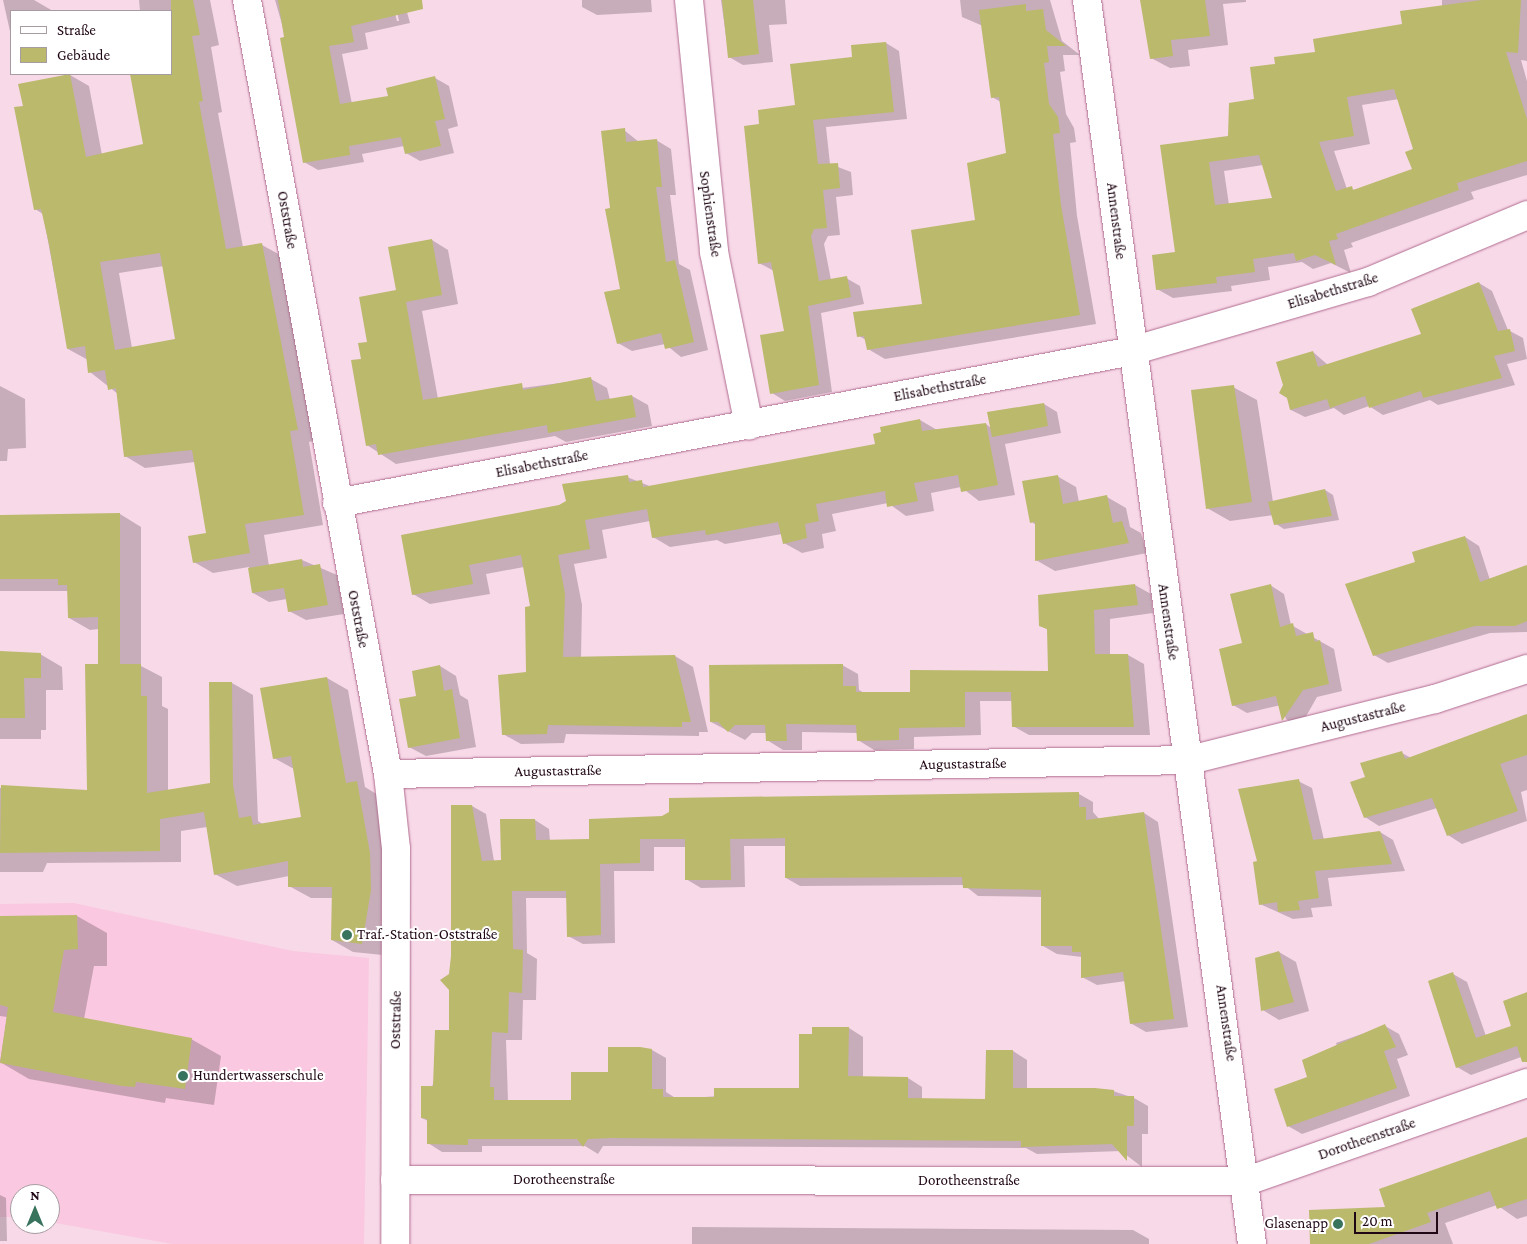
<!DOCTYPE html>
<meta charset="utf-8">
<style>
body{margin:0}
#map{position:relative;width:1527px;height:1244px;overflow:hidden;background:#f8d9e8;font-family:"Crimson Pro",serif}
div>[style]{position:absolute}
.built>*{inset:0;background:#fac8e1}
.shadow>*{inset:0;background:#0003}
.building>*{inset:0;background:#bbb96c}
.roads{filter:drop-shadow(0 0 1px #af6b8f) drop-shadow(0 0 1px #af6b8f)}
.minor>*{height:28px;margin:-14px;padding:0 14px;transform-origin:14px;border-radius:14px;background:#fff}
.dots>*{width:14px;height:14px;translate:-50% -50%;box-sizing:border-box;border:2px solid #fff;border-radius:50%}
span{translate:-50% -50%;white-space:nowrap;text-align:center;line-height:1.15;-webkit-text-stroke:4px #fff;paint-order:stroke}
.street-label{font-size:15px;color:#200715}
.poi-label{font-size:15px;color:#200715}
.left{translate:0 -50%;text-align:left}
.right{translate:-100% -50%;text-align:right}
.legend{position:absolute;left:10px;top:10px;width:162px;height:65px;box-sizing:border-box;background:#fff;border:1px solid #a69ca1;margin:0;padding:6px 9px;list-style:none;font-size:15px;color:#200715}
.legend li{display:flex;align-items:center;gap:10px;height:25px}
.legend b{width:25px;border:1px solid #a69ca1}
.north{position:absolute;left:10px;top:1184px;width:50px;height:50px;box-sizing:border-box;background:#fff;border:1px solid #a69ca1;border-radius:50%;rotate:0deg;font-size:14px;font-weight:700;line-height:20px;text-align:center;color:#200715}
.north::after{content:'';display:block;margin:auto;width:18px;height:22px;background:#38735d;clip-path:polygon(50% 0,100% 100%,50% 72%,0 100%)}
.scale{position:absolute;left:1354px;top:1212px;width:84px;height:22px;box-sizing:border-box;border:2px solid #200715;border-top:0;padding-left:6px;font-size:15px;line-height:18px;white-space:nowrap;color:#200715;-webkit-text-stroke:4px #fff;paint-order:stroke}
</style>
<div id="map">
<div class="built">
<i style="clip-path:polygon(74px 903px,293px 951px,369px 958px,364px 1244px,172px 1244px,50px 1222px,50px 1194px,20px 1194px,20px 1217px,0 1217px,0 904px)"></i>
</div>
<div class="shadow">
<i style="clip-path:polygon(3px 0,34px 0,53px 11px,11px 11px,11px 36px)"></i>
<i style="clip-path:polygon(evenodd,139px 0,210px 0,219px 45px,211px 47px,222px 112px,218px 113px,243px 247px,262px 245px,282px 256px,317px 440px,309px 442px,323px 525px,264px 535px,269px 566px,302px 560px,337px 575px,344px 614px,306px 620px,289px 611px,287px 599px,269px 602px,253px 593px,249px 567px,213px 573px,194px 562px,207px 534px,195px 462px,145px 468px,125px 456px,118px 394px,90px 372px,88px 360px,68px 349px,43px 214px,35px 209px,24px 107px,70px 75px,89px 86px,102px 155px,144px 145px,132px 74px,171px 74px,171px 11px,140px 11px,139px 0,164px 266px,177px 340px,132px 348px,119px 273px,164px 266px)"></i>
<i style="clip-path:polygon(evenodd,275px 0,404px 1px,410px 23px,365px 33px,368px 49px,342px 54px,352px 104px,390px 97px,435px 78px,449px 86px,458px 126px,448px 129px,454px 153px,420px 161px,406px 153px,404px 146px,362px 154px,364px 162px,318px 170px,304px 162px,286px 38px,275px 0,392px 2px,395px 2px,399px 21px,397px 21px,392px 2px)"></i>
<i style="clip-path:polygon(582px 0,651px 0,652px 12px,597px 15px,582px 7px)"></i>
<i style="clip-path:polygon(721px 0,785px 0,787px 24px,769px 25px,773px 62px,743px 65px,729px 57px)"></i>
<i style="clip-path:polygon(960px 0,1050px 0,1062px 41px,1080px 55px,1063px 55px,1065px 71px,1060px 72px,1066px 114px,1074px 128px,1076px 142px,1070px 143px,1077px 216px,1096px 324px,885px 359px,868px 349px,866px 340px,859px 336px,923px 305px,976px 221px,1007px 154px,1001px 102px,992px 97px,983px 26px,962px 17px)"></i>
<i style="clip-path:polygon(1142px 0,1246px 0,1246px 2px,1223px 4px,1228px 45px,1188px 50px,1190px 66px,1170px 68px,1151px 58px)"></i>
<i style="clip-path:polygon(evenodd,1442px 0,1527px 0,1527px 61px,1521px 60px,1527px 81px,1527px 175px,1471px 192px,1474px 199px,1351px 243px,1353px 247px,1344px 250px,1351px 273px,1331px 263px,1313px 269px,1302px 262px,1268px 267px,1270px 280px,1231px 286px,1232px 291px,1173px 298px,1157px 289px,1176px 253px,1161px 146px,1229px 137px,1277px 65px,1403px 25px,1442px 6px,1442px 0,1399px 99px,1415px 150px,1413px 170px,1357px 190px,1347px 189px,1334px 151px,1370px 144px,1362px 105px,1399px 99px,1442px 0,1263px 165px,1273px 199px,1229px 205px,1224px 171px,1263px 165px)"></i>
<i style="clip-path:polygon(886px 43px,899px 51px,907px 119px,826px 127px,830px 164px,851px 172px,853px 195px,836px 197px,840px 235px,828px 236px,824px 244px,831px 280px,846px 278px,860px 286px,864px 304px,821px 313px,832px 392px,785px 401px,772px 393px,786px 332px,774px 271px,759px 263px,761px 125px,796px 106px,853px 58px)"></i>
<i style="clip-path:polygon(624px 130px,639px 142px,656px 140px,671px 149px,676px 195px,670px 195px,679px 264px,690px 270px,708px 350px,681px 357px,665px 344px,632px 351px,618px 343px,622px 290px,612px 209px)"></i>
<i style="clip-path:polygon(432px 240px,448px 250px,458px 304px,422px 311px,438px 399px,591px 379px,607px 388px,610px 400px,632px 396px,648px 405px,652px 426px,566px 442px,555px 436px,396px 464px,367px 445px,362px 360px,397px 291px)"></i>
<i style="clip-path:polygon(1479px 283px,1492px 291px,1508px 330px,1523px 338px,1527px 359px,1507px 364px,1515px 385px,1438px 405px,1430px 400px,1383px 415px,1369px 406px,1344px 415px,1334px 408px,1305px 417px,1291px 410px,1288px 397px,1313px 352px,1328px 365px,1422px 335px)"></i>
<i style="clip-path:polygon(0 386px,25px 399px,26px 448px,8px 449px,7px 461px,0 461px)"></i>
<i style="clip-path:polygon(1233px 387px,1257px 400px,1273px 502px,1325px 490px,1333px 495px,1339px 520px,1284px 529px,1276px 524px,1273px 515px,1230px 521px,1207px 508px)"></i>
<i style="clip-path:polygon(1044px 404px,1057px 412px,1061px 433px,1005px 444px,1015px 495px,979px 501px,961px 487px,931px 493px,934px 511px,906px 516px,888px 503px,832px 514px,836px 531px,822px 534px,824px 548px,802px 553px,784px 543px,782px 534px,725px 544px,717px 540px,670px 547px,653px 537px,650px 521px,602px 530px,607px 558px,574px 564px,582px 605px,581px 658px,675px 656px,693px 667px,708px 732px,699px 732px,699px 736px,566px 734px,564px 743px,521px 744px,503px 734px,527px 674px,531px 608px,524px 567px,486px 574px,490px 594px,430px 604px,413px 594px,568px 502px,564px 485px,627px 477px,652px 487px,877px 445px,920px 420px,937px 430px,986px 424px,991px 428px)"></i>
<i style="clip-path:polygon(1057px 476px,1076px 487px,1079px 502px,1107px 497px,1126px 508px,1130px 527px,1141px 533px,1147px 553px,1055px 571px,1036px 560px,1036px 525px,1032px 522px)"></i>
<i style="clip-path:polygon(120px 514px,141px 527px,141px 666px,162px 677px,162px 706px,168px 709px,168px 791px,211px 784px,232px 683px,253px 695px,258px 821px,264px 825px,303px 818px,294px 769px,274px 758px,327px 678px,348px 690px,365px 787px,378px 795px,391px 866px,383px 955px,353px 952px,332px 940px,333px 898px,311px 898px,289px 886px,289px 876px,237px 886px,215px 874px,207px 827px,181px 831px,181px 862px,47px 863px,43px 872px,0 872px,0 788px,88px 792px,99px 666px,99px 629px,90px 630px,69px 618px,69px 591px,0 591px,0 516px)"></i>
<i style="clip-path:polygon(1465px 537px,1479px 546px,1490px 580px,1527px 567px,1527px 632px,1490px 633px,1388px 663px,1374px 655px,1417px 563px)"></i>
<i style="clip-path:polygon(1135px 585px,1151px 594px,1153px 613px,1110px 619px,1110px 655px,1128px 655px,1144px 664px,1150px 735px,1029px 735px,1013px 726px,1013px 701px,980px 701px,981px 735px,914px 737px,914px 749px,874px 750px,858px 740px,858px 733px,802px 732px,802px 750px,783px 750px,767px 740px,767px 733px,752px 733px,745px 740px,711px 722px,842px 665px,858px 674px,859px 690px,866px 694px,912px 693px,1049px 672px,1048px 630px,1040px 625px)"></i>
<i style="clip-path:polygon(1270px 585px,1284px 594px,1291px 625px,1334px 649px,1342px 691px,1317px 697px,1300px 727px,1286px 719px,1281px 705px,1247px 713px,1233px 705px,1243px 644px)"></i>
<i style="clip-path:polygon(0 654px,40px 654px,62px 667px,63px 690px,46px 690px,46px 730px,41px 730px,41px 739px,0 739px)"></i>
<i style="clip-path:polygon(440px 666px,456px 676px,460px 695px,468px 700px,476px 747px,426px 756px,409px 747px,418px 697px)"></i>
<i style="clip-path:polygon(1527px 715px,1527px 790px,1521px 792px,1527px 821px,1462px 844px,1448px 835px,1437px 808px,1379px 826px,1365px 817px,1366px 778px,1402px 753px,1411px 758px)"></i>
<i style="clip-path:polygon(1298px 781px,1312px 788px,1324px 840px,1380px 832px,1393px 840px,1405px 871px,1328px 878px,1332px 906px,1311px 908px,1313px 917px,1293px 919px,1260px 904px,1259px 862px)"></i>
<i style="clip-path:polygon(1079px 794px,1093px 802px,1093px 812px,1100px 820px,1144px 813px,1158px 822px,1188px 1027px,1146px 1032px,1132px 1024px,1126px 981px,1097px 985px,1082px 977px,1082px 957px,1057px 954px,1043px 946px,1043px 897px,978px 896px,964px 885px,800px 886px,786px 878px,786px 846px,744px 846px,745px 887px,701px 888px,686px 879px,686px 847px,654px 847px,654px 871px,614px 871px,615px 943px,583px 944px,568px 936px,568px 898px,526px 898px,527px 953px,537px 959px,536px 1000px,523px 1000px,522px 1040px,506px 1040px,508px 1101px,572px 1102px,609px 1073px,609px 1049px,652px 1050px,666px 1058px,666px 1092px,677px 1099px,800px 1090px,814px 1028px,849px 1028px,863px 1037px,863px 1078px,908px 1078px,922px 1087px,922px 1100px,987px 1100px,987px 1051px,1013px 1051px,1027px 1060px,1027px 1089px,1113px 1091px,1134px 1098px,1148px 1106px,1148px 1134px,1142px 1134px,1142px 1167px,1121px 1151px,1037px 1154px,1026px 1148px,626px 1146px,603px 1146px,598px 1154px,585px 1146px,482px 1146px,482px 1152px,442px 1152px,428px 1143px,428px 1121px,422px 1118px,450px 1031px,450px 975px,472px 806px,486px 814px,494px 861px,502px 861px,502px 820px,535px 820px,549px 829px,550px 841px,591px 841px)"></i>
<i style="clip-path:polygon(77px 916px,107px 933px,107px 966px,94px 966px,84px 1019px,191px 1039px,221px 1056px,214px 1105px,166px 1098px,165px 1103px,29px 1079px,0 1062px,7px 1017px,0 1016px,0 917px)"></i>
<i style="clip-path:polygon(1279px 952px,1296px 962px,1309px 1011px,1279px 1020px,1263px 1010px)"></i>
<i style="clip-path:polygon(1453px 974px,1467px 982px,1486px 1036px,1512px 1027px,1527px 994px,1527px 1055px,1471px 1075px,1457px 1067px)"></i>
<i style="clip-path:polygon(1385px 1026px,1399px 1034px,1408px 1055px,1397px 1059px,1410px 1096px,1302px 1134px,1288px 1126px,1338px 1049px,1336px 1043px)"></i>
<i style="clip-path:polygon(1527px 1139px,1527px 1216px,1517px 1219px,1497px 1205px,1445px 1223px,1453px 1244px,1312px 1244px)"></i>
<i style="clip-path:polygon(0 1195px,6px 1198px,7px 1241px,0 1241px)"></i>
<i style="clip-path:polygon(692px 1227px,1133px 1230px,1149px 1239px,1149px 1244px,692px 1244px)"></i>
</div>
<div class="building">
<i style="clip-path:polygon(evenodd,171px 0,193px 0,200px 35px,192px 36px,203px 101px,199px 102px,226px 249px,262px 243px,298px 430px,290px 431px,304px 515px,245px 524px,250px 553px,193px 563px,188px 536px,206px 533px,192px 450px,124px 457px,116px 388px,108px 390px,105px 370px,88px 373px,85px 346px,67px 349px,49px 244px,41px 209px,34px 210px,14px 107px,23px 106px,18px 84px,70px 74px,86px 157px,143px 144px,130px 74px,171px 74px,171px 0,160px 253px,175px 339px,115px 350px,100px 262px,160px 253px)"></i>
<i style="clip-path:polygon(278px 0,422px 0,423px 9px,351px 26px,354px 42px,329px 46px,340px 104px,388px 96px,386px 88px,435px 76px,445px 119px,435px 121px,441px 146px,405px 154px,401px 137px,349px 146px,350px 155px,303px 163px,280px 38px,284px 37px)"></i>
<i style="clip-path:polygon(722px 0,753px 0,759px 54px,728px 58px)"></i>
<i style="clip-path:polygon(1140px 0,1205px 0,1210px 36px,1171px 40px,1173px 56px,1150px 59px)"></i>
<i style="clip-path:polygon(evenodd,1482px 0,1521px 0,1518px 53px,1506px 52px,1527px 119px,1527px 161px,1457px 183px,1459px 190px,1336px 234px,1338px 239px,1329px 241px,1336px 265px,1315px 255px,1296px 261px,1294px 253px,1253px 259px,1255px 272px,1216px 277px,1217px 283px,1156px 290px,1152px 255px,1175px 252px,1160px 145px,1228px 136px,1229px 103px,1254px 99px,1250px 67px,1275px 64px,1274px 57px,1315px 52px,1313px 39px,1402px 24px,1400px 11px,1482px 0,1394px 89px,1413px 149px,1405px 152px,1412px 169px,1353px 190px,1352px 186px,1336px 191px,1319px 142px,1354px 136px,1347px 97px,1394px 89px,1482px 0,1259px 155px,1272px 198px,1215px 205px,1209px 162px,1259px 155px)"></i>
<i style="clip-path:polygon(1026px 4px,1026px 11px,1043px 9px,1046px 30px,1066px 46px,1047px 46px,1049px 62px,1044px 63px,1049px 104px,1058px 117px,1060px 133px,1053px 134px,1061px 205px,1080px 315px,867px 350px,864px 336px,857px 337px,853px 312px,922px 304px,911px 230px,975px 220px,967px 163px,1006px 153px,999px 97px,991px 98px,979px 10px)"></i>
<i style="clip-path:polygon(886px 42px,894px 112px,813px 120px,818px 164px,838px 163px,840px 188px,823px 190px,827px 228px,814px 229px,811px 236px,819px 281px,847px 276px,851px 297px,808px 306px,819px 385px,770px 394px,760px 335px,784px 331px,771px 262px,758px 264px,744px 126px,759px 124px,758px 110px,795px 105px,790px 64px,852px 57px,851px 45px)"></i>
<i style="clip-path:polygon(625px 128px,626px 142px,657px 139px,662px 187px,656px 187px,666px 262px,675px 260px,694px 342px,665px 349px,661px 333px,617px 344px,604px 292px,620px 289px,605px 209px,610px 208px,601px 131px)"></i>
<i style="clip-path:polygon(432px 239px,442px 295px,406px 302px,423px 400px,522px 383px,523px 390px,591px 377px,596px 401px,632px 395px,636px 417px,548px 433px,547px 425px,378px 455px,376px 444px,366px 446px,351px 360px,361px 359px,358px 343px,367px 342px,359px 297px,396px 290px,388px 247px)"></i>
<i style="clip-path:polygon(1479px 282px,1498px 331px,1510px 329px,1515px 351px,1494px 356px,1502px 378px,1423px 398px,1421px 391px,1369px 408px,1365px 396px,1330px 408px,1327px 399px,1290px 410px,1287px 398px,1279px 393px,1283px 385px,1276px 362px,1313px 351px,1318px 367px,1421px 334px,1411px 309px)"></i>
<i style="clip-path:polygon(1234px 385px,1252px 502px,1206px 509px,1191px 390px)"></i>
<i style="clip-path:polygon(1044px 403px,1048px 426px,992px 437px,987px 412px)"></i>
<i style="clip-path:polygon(920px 419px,922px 431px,986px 423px,998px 485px,961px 492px,958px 475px,914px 483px,918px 501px,887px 507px,885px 491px,816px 504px,819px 521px,805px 524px,807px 538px,783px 544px,778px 522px,706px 535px,705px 530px,652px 538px,647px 509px,585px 520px,590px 549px,558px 555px,565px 594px,563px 657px,675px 655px,691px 722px,682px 722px,682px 727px,548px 725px,547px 734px,502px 735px,498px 675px,526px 672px,525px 607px,530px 606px,521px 555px,469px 565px,473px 584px,412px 595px,401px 535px,559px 505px,566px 501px,562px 484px,628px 475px,629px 482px,642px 480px,643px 487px,875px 444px,873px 434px,881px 432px,880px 427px)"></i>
<i style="clip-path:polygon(1058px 475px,1063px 504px,1107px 495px,1113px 523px,1122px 521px,1129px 543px,1035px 561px,1035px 522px,1030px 523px,1022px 481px)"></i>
<i style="clip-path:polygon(1325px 489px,1332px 516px,1274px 525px,1268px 502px)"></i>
<i style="clip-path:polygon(120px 513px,120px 664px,141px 664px,141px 696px,147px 696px,147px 793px,210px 783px,209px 682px,232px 682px,233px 785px,239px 818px,251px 816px,253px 825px,301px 817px,291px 756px,273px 759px,260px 688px,327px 677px,346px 783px,357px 781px,370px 853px,371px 890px,362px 944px,331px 940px,332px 887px,288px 887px,288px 861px,214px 875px,204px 812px,160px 819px,160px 851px,0 853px,1px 785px,87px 790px,85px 664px,98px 664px,98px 617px,68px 618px,67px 585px,58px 585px,58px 579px,0 579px,0 515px)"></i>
<i style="clip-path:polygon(1465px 536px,1480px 582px,1527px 565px,1527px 621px,1515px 626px,1475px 626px,1373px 656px,1345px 584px,1415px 562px,1412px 552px)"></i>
<i style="clip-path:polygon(302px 559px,303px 567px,320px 564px,328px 605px,288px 612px,284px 588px,252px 593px,248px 568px)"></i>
<i style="clip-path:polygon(1135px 584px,1138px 605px,1094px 610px,1095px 654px,1128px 654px,1134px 727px,1012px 727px,1011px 692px,965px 692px,965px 727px,899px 728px,899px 740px,857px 741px,856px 725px,786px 724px,787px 741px,766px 741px,765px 725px,735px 725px,728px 732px,718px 722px,710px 722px,709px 665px,843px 664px,843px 686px,856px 686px,856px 692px,910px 692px,910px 670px,1048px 671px,1047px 629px,1039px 626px,1038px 595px)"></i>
<i style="clip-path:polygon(1271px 584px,1280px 627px,1293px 623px,1296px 636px,1313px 632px,1315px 642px,1320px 640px,1329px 684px,1303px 690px,1282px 721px,1276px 696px,1232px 706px,1219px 649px,1242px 643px,1230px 594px)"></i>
<i style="clip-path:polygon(0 651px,41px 653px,41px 678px,24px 678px,25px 718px,0 718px)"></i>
<i style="clip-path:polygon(440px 665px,444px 691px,452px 689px,460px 738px,408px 748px,399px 699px,416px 696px,412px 671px)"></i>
<i style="clip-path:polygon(1527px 714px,1527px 755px,1500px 764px,1518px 811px,1447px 836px,1432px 798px,1364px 818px,1350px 782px,1365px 777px,1360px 763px,1402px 751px,1405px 759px)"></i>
<i style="clip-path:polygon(1299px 779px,1313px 840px,1380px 831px,1392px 864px,1315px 871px,1319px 898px,1298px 901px,1300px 910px,1278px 912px,1277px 902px,1259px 905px,1253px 862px,1257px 861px,1238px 789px)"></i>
<i style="clip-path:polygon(1079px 792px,1079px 807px,1086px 807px,1086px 820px,1144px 812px,1174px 1019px,1130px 1024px,1123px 972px,1081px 978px,1081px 952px,1072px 952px,1072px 946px,1041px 946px,1041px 890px,963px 888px,962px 877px,785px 878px,785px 838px,730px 839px,731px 880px,685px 880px,685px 839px,640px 839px,640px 863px,600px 864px,601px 935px,567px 937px,566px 891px,512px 891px,513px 949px,523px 950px,522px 993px,509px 992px,508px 1033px,492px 1032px,490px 1087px,494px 1087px,494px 1100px,571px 1100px,571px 1072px,608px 1072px,608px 1047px,640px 1047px,652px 1049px,652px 1089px,663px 1089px,663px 1097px,714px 1097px,714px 1088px,799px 1088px,799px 1034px,812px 1034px,812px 1027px,849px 1027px,848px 1076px,908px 1077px,908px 1098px,985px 1099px,986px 1050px,1013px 1050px,1013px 1088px,1095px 1088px,1114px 1090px,1114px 1096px,1134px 1096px,1134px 1126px,1127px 1126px,1127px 1161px,1112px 1144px,1021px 1147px,1021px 1141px,611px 1138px,588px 1139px,583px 1147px,577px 1139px,468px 1139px,468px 1145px,427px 1144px,427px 1119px,421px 1118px,421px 1086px,433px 1086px,435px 1030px,449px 1030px,449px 990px,440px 980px,449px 974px,451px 956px,451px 805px,472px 805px,482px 861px,501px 860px,500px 819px,535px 819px,536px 840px,589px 839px,589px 819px,662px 816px,669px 812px,669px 798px)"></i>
<i style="clip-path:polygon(77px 915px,78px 949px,64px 950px,53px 1012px,192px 1038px,185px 1089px,136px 1082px,135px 1087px,122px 1086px,0 1063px,8px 1007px,0 1005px,0 916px)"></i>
<i style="clip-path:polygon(1279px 951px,1294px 1002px,1261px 1011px,1255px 958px)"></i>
<i style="clip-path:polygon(1453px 972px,1476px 1038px,1511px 1026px,1503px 1001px,1527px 992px,1527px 1062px,1522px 1062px,1517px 1046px,1456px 1068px,1428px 981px)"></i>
<i style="clip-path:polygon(1385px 1024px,1396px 1047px,1384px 1051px,1397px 1088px,1287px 1127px,1274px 1089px,1307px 1077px,1302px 1060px)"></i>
<i style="clip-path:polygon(1527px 1137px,1527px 1199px,1497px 1209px,1490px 1191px,1427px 1213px,1431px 1222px,1369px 1244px,1310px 1244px,1309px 1210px,1385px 1207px,1379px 1189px)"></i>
</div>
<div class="roads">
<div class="minor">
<i style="left:247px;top:0;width:787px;rotate:79.68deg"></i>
<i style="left:388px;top:774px;width:75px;rotate:83.9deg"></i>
<i style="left:396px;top:849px;width:395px;rotate:90.1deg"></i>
<i style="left:689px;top:0;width:253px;rotate:84.3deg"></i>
<i style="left:714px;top:252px;width:177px;rotate:78.6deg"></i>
<i style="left:1087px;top:0;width:1255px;rotate:82.44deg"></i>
<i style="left:337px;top:503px;width:809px;rotate:-10.82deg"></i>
<i style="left:1132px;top:351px;width:246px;rotate:-16.3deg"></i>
<i style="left:1368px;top:282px;width:173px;rotate:-22.8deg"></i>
<i style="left:388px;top:774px;width:802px;rotate:-1deg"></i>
<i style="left:1190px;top:760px;width:252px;rotate:-14deg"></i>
<i style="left:1435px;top:699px;width:97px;rotate:-18.1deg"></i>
<i style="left:395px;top:1180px;width:852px;rotate:0.07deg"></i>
<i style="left:1247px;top:1181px;width:297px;rotate:-19.3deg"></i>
</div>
</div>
<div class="dots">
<i style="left:347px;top:935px;background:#38735d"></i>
<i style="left:183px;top:1076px;background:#38735d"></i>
<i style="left:1338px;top:1224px;background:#38735d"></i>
</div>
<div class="street-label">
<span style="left:710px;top:214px;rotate:82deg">Sophienstraße</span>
<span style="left:287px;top:220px;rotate:80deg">Oststraße</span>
<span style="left:1116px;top:221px;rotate:83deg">Annenstraße</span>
<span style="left:1333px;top:291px;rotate:-17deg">Elisabethstraße</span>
<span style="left:940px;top:388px;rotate:-11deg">Elisabethstraße</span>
<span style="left:542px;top:464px;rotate:-11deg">Elisabethstraße</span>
<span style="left:358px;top:619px;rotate:79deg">Oststraße</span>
<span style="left:1168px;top:622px;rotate:82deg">Annenstraße</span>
<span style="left:1363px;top:717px;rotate:-14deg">Augustastraße</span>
<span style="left:963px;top:764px;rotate:-1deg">Augustastraße</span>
<span style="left:558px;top:771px;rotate:-1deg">Augustastraße</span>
<span style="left:396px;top:1020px;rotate:-89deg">Oststraße</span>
<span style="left:1226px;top:1023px;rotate:82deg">Annenstraße</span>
<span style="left:1367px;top:1139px;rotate:-19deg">Dorotheenstraße</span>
<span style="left:564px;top:1180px">Dorotheenstraße</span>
<span style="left:969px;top:1181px">Dorotheenstraße</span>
</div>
<div class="poi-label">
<span class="left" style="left:357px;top:935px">Traf.-Station-Oststraße</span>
<span class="left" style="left:193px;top:1076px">Hundertwasserschule</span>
<span class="right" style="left:1328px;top:1224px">Glasenapp</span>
</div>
<ul class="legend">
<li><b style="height:6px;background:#fff"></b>Straße</li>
<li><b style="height:14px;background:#bbb96c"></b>Gebäude</li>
</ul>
<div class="north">N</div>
<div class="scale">20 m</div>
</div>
